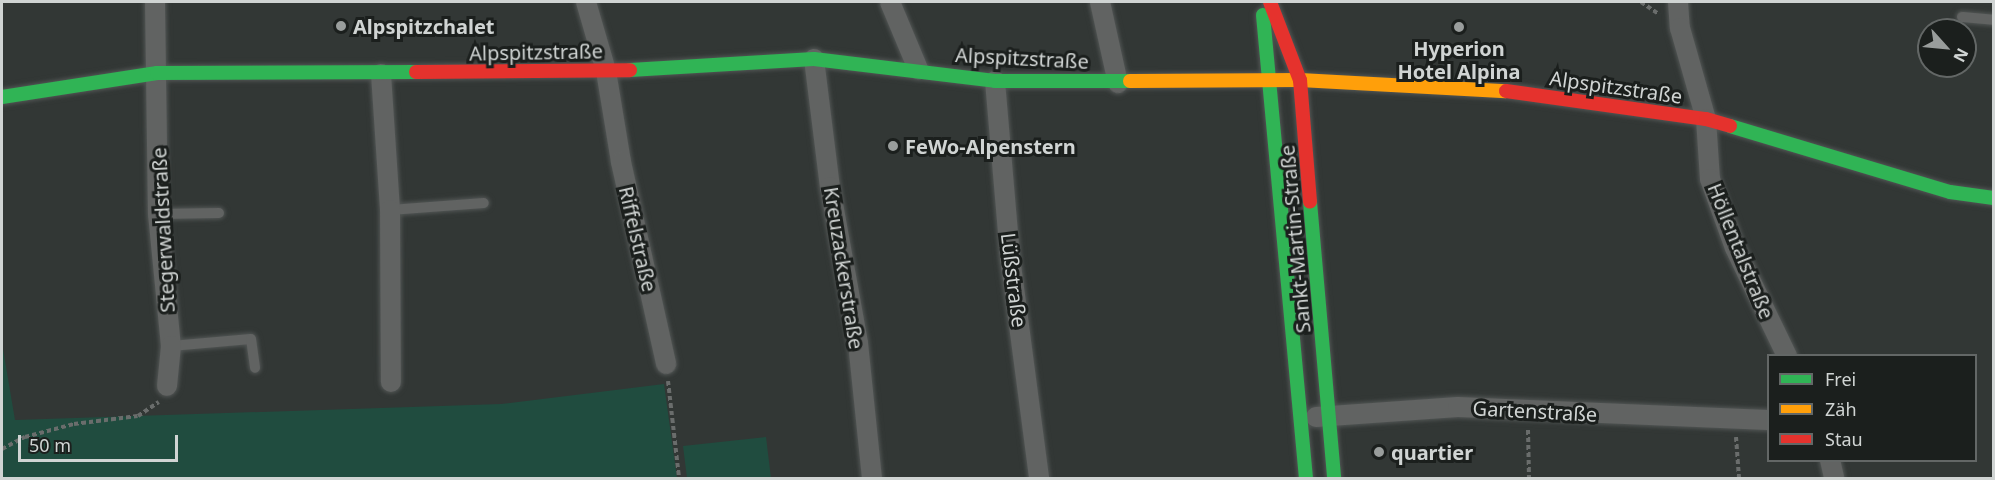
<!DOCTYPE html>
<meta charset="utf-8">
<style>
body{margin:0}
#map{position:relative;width:1995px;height:480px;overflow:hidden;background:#323735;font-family:"Noto Sans",sans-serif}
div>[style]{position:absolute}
.green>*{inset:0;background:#204c3f}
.path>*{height:4px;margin-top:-2px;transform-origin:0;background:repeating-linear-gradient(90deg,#6a6d6c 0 4.5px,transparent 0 7.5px)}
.roads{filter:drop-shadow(0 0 2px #515554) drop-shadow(0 0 2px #515554)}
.lane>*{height:10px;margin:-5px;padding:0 5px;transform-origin:5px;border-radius:5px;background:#616362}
.street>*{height:20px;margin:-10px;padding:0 10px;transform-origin:10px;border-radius:10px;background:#616362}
.fast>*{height:14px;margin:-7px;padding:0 7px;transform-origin:7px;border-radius:7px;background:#30b455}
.slow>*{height:14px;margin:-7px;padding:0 7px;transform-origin:7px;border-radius:7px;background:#ff9f0a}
.jam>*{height:14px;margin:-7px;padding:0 7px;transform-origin:7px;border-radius:7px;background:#e5322d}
.dots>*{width:16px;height:16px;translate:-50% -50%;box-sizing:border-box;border:3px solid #1b1f1d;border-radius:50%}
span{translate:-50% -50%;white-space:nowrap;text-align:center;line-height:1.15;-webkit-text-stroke:6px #1b1f1d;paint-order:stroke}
.poi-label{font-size:20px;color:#d0d4d3;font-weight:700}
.left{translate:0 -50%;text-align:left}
.street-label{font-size:20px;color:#d0d4d3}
.frame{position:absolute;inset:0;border:3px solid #d0d4d3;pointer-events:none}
.legend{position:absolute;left:1767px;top:354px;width:210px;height:108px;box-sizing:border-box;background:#1b1f1d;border:2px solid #636766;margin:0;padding:8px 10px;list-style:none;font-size:18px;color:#d0d4d3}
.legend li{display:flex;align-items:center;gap:12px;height:30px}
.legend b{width:30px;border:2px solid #636766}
.north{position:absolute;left:1917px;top:18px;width:60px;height:60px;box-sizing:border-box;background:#1b1f1d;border:2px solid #636766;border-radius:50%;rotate:117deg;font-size:16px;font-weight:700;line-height:24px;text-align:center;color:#d0d4d3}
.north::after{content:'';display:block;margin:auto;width:21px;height:27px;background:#999d9c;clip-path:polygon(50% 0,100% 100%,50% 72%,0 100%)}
.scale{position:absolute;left:18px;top:435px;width:160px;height:27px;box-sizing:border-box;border:3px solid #d0d4d3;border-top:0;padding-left:8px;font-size:18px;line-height:21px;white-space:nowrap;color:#d0d4d3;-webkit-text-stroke:4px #1b1f1d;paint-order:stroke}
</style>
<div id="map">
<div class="green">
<i style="clip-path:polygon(2px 343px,15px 420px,501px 404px,664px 384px,677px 478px,2px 478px)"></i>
<i style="clip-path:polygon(766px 437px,771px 478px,687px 478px,683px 446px)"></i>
</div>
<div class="path">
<i style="left:1641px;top:2px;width:22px;rotate:34deg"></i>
<i style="left:668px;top:381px;width:98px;rotate:83.5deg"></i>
<i style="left:1528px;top:430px;width:48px;rotate:88.8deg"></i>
<i style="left:1736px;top:437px;width:41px;rotate:85.8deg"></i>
<i style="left:2px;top:449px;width:26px;rotate:-28deg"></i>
<i style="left:25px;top:437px;width:51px;rotate:-14.9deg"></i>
<i style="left:74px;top:424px;width:64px;rotate:-7.1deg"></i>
<i style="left:138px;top:416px;width:25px;rotate:-34deg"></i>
</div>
<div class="roads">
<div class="lane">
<i style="left:1962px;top:17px;width:32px;rotate:5deg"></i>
<i style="left:390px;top:210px;width:94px;rotate:-4.3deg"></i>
<i style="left:158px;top:214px;width:61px;rotate:-0.9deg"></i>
<i style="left:171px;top:346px;width:80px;rotate:-5deg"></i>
<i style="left:251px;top:339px;width:29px;rotate:82deg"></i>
</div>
<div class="street">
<i style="left:155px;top:2px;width:212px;rotate:89.2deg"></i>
<i style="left:158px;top:214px;width:133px;rotate:84.4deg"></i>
<i style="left:171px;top:346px;width:40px;rotate:95.7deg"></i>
<i style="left:586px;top:2px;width:72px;rotate:73.8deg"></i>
<i style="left:606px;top:71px;width:92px;rotate:80.6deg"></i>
<i style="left:621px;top:162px;width:207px;rotate:77.4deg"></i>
<i style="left:890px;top:2px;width:73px;rotate:67.3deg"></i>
<i style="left:1100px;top:2px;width:83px;rotate:77.5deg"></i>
<i style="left:1678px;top:2px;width:26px;rotate:86deg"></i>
<i style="left:1680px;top:28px;width:95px;rotate:74.1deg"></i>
<i style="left:1706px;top:119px;width:60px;rotate:86.2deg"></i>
<i style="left:1710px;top:179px;width:73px;rotate:70.1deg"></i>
<i style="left:1735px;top:248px;width:120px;rotate:64.3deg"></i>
<i style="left:814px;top:59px;width:129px;rotate:82.9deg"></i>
<i style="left:830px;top:187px;width:158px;rotate:79.8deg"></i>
<i style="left:858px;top:343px;width:136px;rotate:84.1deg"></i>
<i style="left:381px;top:74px;width:136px;rotate:86.2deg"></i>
<i style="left:390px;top:210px;width:172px;rotate:89.7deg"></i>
<i style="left:995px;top:81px;width:177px;rotate:85.1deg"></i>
<i style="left:1010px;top:257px;width:223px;rotate:82.5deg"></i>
<i style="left:1316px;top:417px;width:142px;rotate:-4deg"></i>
<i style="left:1458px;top:407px;width:310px;rotate:2.4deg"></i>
<i style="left:1830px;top:460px;width:18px;rotate:77deg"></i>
</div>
<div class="fast">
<i style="left:1263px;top:15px;width:465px;rotate:84.7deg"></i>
<i style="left:630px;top:70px;width:184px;rotate:-3.4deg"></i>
<i style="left:814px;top:59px;width:182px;rotate:6.9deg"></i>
<i style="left:995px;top:81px;width:135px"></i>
<i style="left:2px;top:97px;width:157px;rotate:-8.8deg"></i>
<i style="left:157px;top:73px;width:259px;rotate:-0.2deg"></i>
<i style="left:1730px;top:126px;width:230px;rotate:16.7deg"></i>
<i style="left:1950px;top:192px;width:44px;rotate:7.8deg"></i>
<i style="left:1310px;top:202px;width:277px;rotate:85deg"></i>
</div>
<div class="slow">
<i style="left:1130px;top:81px;width:170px;rotate:-0.3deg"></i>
<i style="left:1300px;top:80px;width:206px;rotate:3.1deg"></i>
</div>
<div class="jam">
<i style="left:1270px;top:2px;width:84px;rotate:69deg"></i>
<i style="left:1300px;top:80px;width:122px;rotate:85.3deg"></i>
<i style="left:416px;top:72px;width:214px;rotate:-0.5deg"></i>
<i style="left:1506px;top:91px;width:202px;rotate:8deg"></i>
<i style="left:1706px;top:119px;width:25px;rotate:16deg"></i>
</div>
</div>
<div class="dots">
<i style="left:341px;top:26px;background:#999d9c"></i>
<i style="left:1459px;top:27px;background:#999d9c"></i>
<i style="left:893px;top:146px;background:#999d9c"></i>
<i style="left:1379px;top:452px;background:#999d9c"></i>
</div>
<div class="poi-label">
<span class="left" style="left:353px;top:26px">Alpspitzchalet</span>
<span style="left:1459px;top:60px">Hyperion<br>Hotel Alpina</span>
<span class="left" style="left:905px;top:146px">FeWo-Alpenstern</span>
<span class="left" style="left:1391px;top:452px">quartier</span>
</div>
<div class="street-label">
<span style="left:536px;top:52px;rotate:-1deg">Alpspitzstraße</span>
<span style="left:1022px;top:58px;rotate:3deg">Alpspitzstraße</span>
<span style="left:1616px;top:87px;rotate:8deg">Alpspitzstraße</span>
<span style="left:163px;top:230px;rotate:-93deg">Stegerwaldstraße</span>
<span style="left:638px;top:239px;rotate:77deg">Riffelstraße</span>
<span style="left:1295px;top:239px;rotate:-95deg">Sankt-Martin-Straße</span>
<span style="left:1741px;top:251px;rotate:68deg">Höllentalstraße</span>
<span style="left:844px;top:268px;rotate:81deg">Kreuzackerstraße</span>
<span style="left:1014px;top:280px;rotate:83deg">Lüßstraße</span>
<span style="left:1535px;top:411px;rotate:3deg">Gartenstraße</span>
</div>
<div class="frame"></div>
<ul class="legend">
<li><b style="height:8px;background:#30b455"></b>Frei</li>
<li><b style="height:8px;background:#ff9f0a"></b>Zäh</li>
<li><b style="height:8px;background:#e5322d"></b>Stau</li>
</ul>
<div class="north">N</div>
<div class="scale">50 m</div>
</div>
